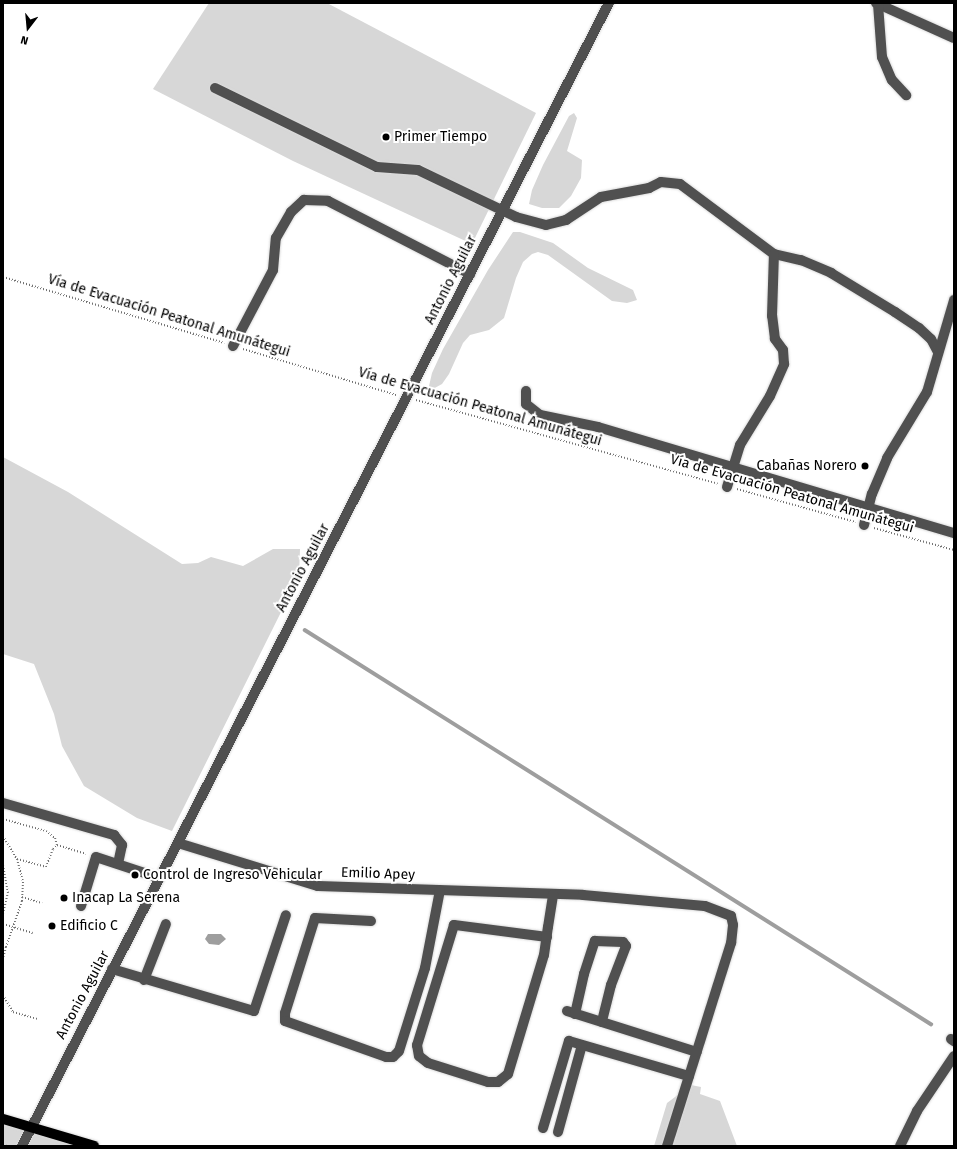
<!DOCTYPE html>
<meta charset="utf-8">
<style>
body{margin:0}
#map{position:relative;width:957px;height:1149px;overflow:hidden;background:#fff;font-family:"Fira Sans",sans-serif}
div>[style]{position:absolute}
.green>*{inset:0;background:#d7d7d7}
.water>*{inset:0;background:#9e9e9e}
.stream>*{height:3.5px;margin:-1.75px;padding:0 1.75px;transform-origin:1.75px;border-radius:1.75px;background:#9e9e9e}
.path>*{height:2px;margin-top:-1px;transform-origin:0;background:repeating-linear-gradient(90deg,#727272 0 1px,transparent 0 3px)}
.roads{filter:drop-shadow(0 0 1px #dbdbdb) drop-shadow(0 0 1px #dbdbdb)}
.minor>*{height:10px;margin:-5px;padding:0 5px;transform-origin:5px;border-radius:5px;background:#505050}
.major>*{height:10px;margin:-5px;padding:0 5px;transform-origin:5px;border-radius:5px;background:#000}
.dots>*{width:11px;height:11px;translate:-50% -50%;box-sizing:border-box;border:2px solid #fff;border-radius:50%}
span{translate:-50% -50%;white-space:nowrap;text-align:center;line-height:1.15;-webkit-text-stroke:4px #fff;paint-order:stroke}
.poi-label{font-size:14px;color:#000}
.left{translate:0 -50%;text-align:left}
.right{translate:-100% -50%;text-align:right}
.street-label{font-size:14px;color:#000}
.frame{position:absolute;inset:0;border:4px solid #000;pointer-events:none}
.north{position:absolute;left:8px;top:8px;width:40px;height:40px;-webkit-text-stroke:3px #fff;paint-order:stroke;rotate:196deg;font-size:11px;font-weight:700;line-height:16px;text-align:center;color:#000}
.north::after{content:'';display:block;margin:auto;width:14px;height:18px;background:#000;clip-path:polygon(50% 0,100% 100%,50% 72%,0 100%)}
</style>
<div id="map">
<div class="green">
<i style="clip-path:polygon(209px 3px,327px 3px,536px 113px,472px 244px,293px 161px,153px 89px)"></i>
<i style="clip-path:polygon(574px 113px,577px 118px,567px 151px,582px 160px,581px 178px,571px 196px,559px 208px,542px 208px,529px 204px,532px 190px,543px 165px,569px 116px)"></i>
<i style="clip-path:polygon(513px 232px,520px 232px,553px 243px,588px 268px,633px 290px,637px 300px,627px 303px,612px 301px,548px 255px,538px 252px,532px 254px,523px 262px,516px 278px,504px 318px,489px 330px,470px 335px,463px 343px,449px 374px,442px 384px,431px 390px,429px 386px,432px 373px,443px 349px,488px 270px)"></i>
<i style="clip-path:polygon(3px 457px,68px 492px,182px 564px,198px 563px,211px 557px,243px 566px,273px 549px,300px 549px,299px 576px,172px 831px,137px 818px,84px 786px,62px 746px,54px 714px,34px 664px,3px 654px)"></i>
<i style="clip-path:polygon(691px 1085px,701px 1087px,700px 1094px,720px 1101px,737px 1146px,654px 1146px,667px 1103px)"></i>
<i style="clip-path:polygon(3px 1124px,76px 1146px,3px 1146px)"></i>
</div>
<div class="water">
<i style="clip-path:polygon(208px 934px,221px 934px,226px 939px,219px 945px,209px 944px,205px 939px)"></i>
</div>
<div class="stream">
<i style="left:305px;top:630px;width:740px;rotate:32.19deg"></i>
</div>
<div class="path">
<i style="left:3px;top:277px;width:231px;rotate:16.6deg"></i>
<i style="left:243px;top:349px;width:160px;rotate:16.7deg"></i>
<i style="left:416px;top:400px;width:313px;rotate:15.5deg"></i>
<i style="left:737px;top:489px;width:123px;rotate:15.6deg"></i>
<i style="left:874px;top:528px;width:83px;rotate:15.4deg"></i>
<i style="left:3px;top:819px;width:45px;rotate:15.6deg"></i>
<i style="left:46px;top:831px;width:11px;rotate:38deg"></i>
<i style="left:55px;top:838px;width:7px;rotate:74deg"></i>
<i style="left:3px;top:836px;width:27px;rotate:59deg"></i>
<i style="left:17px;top:859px;width:24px;rotate:75deg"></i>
<i style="left:23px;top:882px;width:19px;rotate:93deg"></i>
<i style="left:22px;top:901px;width:49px;rotate:109.2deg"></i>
<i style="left:17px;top:859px;width:30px;rotate:15deg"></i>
<i style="left:46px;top:867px;width:19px;rotate:-69deg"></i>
<i style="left:53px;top:849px;width:6px;rotate:-45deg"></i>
<i style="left:57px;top:845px;width:30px;rotate:17deg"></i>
<i style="left:3px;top:865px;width:27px;rotate:80deg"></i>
<i style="left:8px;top:892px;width:22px;rotate:103deg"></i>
<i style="left:22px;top:897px;width:21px;rotate:17deg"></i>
<i style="left:3px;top:924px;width:31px;rotate:17deg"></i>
<i style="left:3px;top:946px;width:3px;rotate:18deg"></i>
<i style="left:6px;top:947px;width:11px;rotate:105deg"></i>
<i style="left:3px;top:995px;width:20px;rotate:60deg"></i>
<i style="left:13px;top:1012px;width:25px;rotate:16deg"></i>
<i style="left:3px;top:1145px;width:4px;rotate:14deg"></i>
</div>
<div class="roads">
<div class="minor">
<i style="left:876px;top:3px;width:85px;rotate:24.2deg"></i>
<i style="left:878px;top:4px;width:53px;rotate:85.7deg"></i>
<i style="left:882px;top:57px;width:25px;rotate:67deg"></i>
<i style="left:892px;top:80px;width:21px;rotate:47deg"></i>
<i style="left:215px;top:88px;width:180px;rotate:26deg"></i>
<i style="left:377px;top:167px;width:41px;rotate:4.2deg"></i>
<i style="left:418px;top:170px;width:109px;rotate:25.6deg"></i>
<i style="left:516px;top:217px;width:31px;rotate:15deg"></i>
<i style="left:546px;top:225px;width:21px;rotate:-14deg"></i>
<i style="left:566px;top:220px;width:42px;rotate:-33.3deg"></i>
<i style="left:601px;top:197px;width:49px;rotate:-10.6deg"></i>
<i style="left:649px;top:188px;width:13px;rotate:-27deg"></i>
<i style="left:661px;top:182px;width:19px;rotate:6deg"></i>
<i style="left:680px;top:184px;width:117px;rotate:36.7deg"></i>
<i style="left:774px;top:254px;width:28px;rotate:13deg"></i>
<i style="left:801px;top:260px;width:33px;rotate:23deg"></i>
<i style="left:831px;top:273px;width:75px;rotate:31.4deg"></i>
<i style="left:895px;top:312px;width:29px;rotate:34deg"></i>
<i style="left:919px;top:328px;width:16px;rotate:43deg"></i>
<i style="left:931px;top:339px;width:15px;rotate:62deg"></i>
<i style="left:233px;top:346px;width:86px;rotate:-62.2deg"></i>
<i style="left:273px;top:270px;width:32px;rotate:-85deg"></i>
<i style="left:276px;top:238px;width:30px;rotate:-60deg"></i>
<i style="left:291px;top:212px;width:18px;rotate:-43deg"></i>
<i style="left:304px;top:200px;width:24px;rotate:2deg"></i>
<i style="left:328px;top:201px;width:160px;rotate:27.2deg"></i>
<i style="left:526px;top:391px;width:13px;rotate:90deg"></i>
<i style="left:526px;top:404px;width:18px;rotate:38deg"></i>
<i style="left:540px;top:415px;width:59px;rotate:11.7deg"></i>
<i style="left:598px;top:427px;width:371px;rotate:16.6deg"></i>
<i style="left:727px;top:487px;width:44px;rotate:-72.8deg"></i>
<i style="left:740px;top:445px;width:57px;rotate:-58.5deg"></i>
<i style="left:770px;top:396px;width:35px;rotate:-66deg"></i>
<i style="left:784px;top:364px;width:14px;rotate:-94deg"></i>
<i style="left:783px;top:350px;width:14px;rotate:-126deg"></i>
<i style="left:775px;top:339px;width:23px;rotate:-97deg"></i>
<i style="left:772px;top:316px;width:62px;rotate:-88.2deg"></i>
<i style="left:864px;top:525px;width:32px;rotate:-76deg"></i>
<i style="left:872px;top:494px;width:39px;rotate:-67deg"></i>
<i style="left:887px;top:458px;width:77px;rotate:-58.8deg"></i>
<i style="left:927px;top:392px;width:96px;rotate:-73.6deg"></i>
<i style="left:3px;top:803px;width:116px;rotate:16.1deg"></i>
<i style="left:114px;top:835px;width:13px;rotate:51deg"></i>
<i style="left:122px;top:845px;width:19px;rotate:102deg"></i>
<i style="left:178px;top:843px;width:146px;rotate:17.1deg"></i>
<i style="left:318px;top:886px;width:265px;rotate:1.9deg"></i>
<i style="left:583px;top:895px;width:122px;rotate:5.2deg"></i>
<i style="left:705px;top:906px;width:28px;rotate:21deg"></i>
<i style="left:731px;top:916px;width:9px;rotate:77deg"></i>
<i style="left:733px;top:925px;width:18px;rotate:96deg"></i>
<i style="left:731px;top:943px;width:213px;rotate:107.5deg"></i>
<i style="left:81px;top:906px;width:51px;rotate:-73deg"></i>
<i style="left:96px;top:857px;width:67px;rotate:18.2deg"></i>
<i style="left:371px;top:921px;width:56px;rotate:-176.9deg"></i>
<i style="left:315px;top:918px;width:100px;rotate:107.5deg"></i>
<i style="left:285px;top:1013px;width:8px;rotate:90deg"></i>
<i style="left:285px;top:1021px;width:107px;rotate:19.6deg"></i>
<i style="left:386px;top:1057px;width:7px"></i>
<i style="left:393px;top:1057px;width:8px;rotate:-45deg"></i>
<i style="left:399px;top:1051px;width:87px;rotate:-72.6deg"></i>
<i style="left:425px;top:968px;width:79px;rotate:-79.1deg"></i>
<i style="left:547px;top:937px;width:94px;rotate:-172.6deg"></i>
<i style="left:454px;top:925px;width:126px;rotate:107.1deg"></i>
<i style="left:417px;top:1045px;width:11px;rotate:80deg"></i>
<i style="left:419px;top:1056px;width:11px;rotate:38deg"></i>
<i style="left:428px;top:1063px;width:63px;rotate:17.6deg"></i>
<i style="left:488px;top:1082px;width:10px"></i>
<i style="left:498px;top:1082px;width:13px;rotate:-39deg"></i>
<i style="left:508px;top:1074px;width:124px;rotate:-73.2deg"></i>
<i style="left:544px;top:955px;width:28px;rotate:-82deg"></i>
<i style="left:548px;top:927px;width:33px;rotate:-81deg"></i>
<i style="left:112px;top:969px;width:148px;rotate:16.5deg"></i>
<i style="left:254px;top:1011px;width:101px;rotate:-71.6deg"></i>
<i style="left:144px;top:980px;width:60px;rotate:-68.6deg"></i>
<i style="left:567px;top:1011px;width:136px;rotate:17.5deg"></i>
<i style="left:575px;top:1014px;width:41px;rotate:-77.3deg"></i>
<i style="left:584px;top:974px;width:35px;rotate:-72deg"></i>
<i style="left:595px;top:941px;width:28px;rotate:2deg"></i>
<i style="left:623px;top:942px;width:5px;rotate:53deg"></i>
<i style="left:626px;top:946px;width:42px;rotate:111deg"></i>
<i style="left:611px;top:985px;width:38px;rotate:104deg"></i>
<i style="left:951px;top:1039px;width:4px;rotate:34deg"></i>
<i style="left:543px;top:1128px;width:91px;rotate:-73.4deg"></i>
<i style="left:569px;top:1041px;width:125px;rotate:16.3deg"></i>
<i style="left:558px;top:1132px;width:90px;rotate:-74.6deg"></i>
<i style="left:22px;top:1146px;width:1285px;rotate:-62.82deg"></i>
<i style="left:900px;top:1146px;width:39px;rotate:-64deg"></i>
<i style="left:917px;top:1111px;width:66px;rotate:-56.1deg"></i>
</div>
<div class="major">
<i style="left:3px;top:1119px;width:95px;rotate:16.5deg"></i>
</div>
</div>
<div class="dots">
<i style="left:386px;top:137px;background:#000"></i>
<i style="left:865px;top:466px;background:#000"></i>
<i style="left:135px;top:875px;background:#000"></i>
<i style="left:64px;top:898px;background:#000"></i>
<i style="left:52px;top:926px;background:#000"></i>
</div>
<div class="poi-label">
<span class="left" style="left:394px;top:137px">Primer Tiempo</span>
<span class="right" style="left:857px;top:466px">Cabañas Norero</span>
<span class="left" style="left:143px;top:875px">Control de Ingreso Vehicular</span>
<span class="left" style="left:72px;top:898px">Inacap La Serena</span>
<span class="left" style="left:60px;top:926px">Edificio C</span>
</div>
<div class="street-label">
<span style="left:451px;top:280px;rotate:-63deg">Antonio Aguilar</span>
<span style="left:169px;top:316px;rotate:17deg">Vía de Evacuación Peatonal Amunátegui</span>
<span style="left:480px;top:407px;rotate:16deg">Vía de Evacuación Peatonal Amunátegui</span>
<span style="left:792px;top:494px;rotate:16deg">Vía de Evacuación Peatonal Amunátegui</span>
<span style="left:303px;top:568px;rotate:-62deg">Antonio Aguilar</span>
<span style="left:378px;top:874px;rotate:2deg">Emilio Apey</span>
<span style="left:83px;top:995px;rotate:-62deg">Antonio Aguilar</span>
</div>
<div class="frame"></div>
<div class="north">N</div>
</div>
